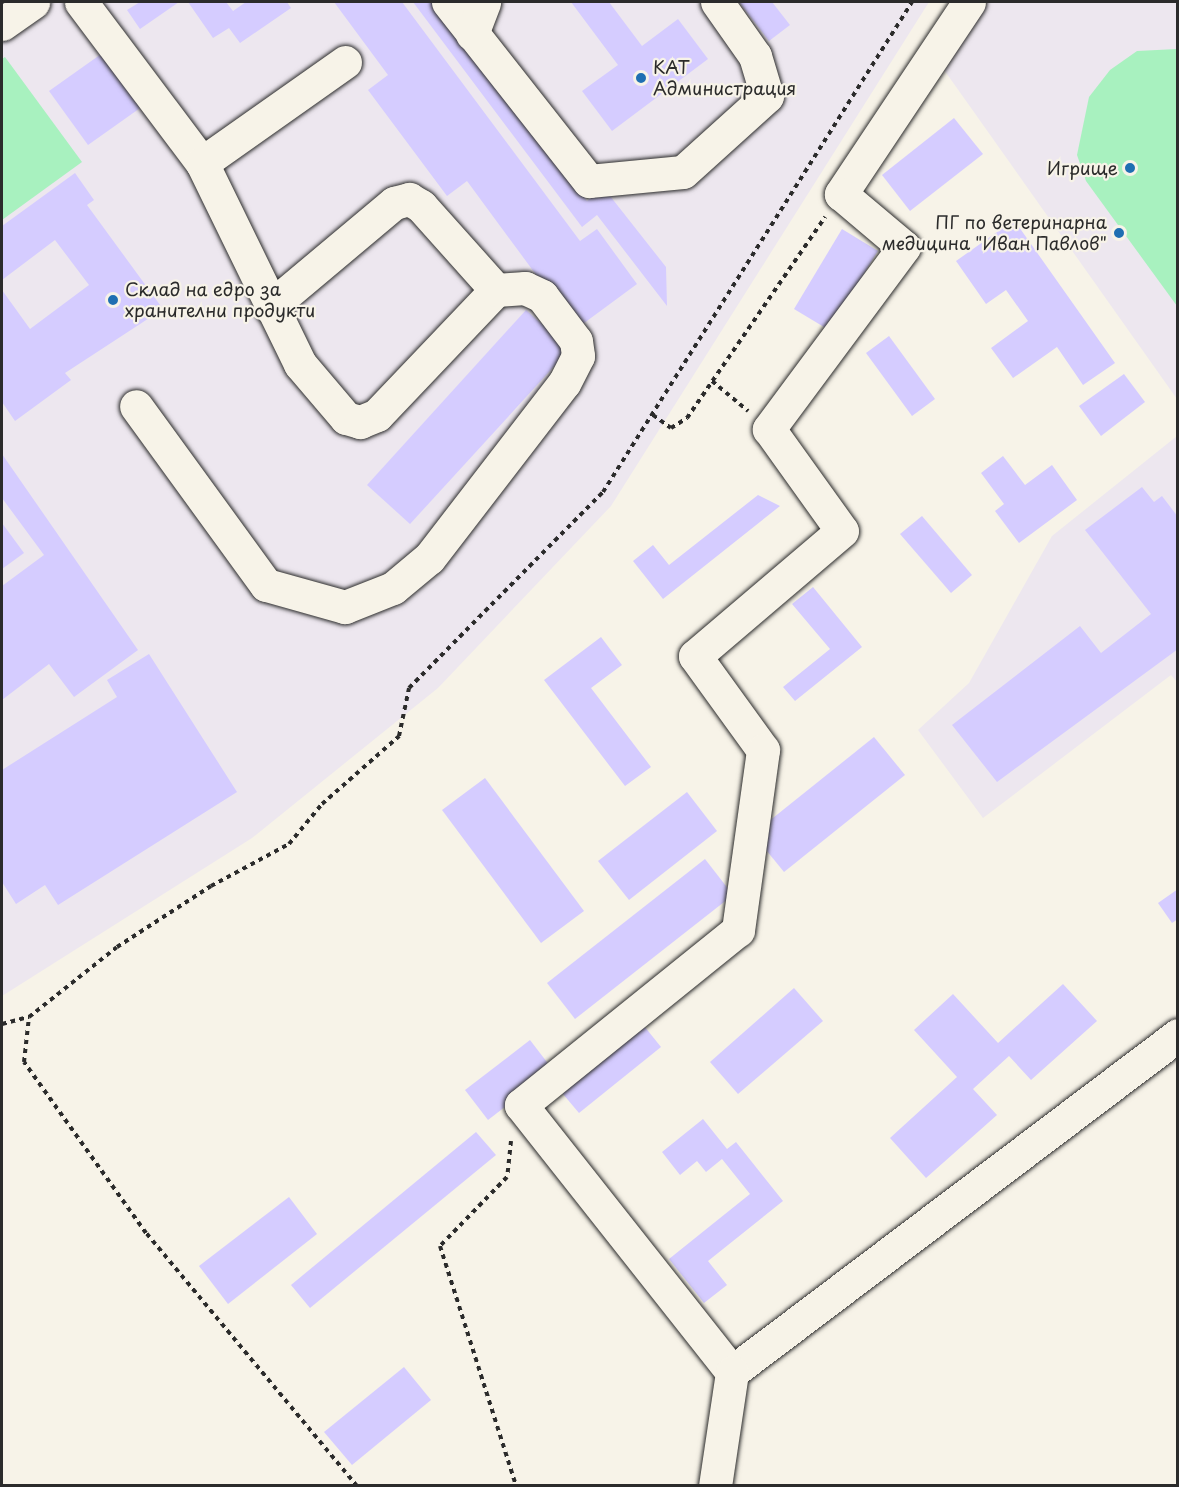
<!DOCTYPE html>
<meta charset="utf-8">
<style>
body{margin:0}
#map{position:relative;width:1179px;height:1487px;overflow:hidden;background:#f7f3e8;font-family:"Playpen Sans",sans-serif}
div>[style]{position:absolute}
.built>*{inset:0;background:#ede7ef}
.green>*{inset:0;background:#a8f1bf}
.building>*{inset:0;background:#d5ccff}
.path>*{height:4px;margin-top:-2px;transform-origin:0;background:repeating-linear-gradient(90deg,#2b2b2b 0 4.5px,transparent 0 9px)}
.roads{filter:drop-shadow(0 0 2px #2b2b2b) drop-shadow(0 0 2px #2b2b2b)}
.minor>*{height:33px;margin:-16.5px;padding:0 16.5px;transform-origin:16.5px;border-radius:16.5px;background:#f7f3e8}
.major>*{height:33px;margin:-16.5px;padding:0 16.5px;transform-origin:16.5px;border-radius:16.5px;background:#f7f3e8}
.dots>*{width:16px;height:16px;translate:-50% -50%;box-sizing:border-box;border:3px solid #f7f3e8;border-radius:50%}
span{translate:-50% -50%;white-space:nowrap;text-align:center;line-height:1.15;-webkit-text-stroke:4.5px #f7f3e8;paint-order:stroke}
.poi-label{font-size:18px;color:#2b2b2b}
.left{translate:0 -50%;text-align:left}
.right{translate:-100% -50%;text-align:right}
.frame{position:absolute;inset:0;border:3px solid #2b2b2b;pointer-events:none}
</style>
<div id="map">
<div class="built">
<i style="clip-path:polygon(2px 2px,929px 2px,611px 506px,438px 688px,252px 838px,2px 996px)"></i>
<i style="clip-path:polygon(988px 2px,1177px 2px,1177px 399px,942px 67px)"></i>
<i style="clip-path:polygon(1177px 436px,1177px 682px,1171px 675px,983px 818px,918px 730px,969px 683px,1052px 536px)"></i>
</div>
<div class="green">
<i style="clip-path:polygon(1177px 49px,1178px 49px,1177px 306px,1086px 181px,1077px 155px,1089px 97px,1110px 70px,1137px 51px)"></i>
<i style="clip-path:polygon(5px 57px,82px 162px,2px 220px,2px 59px)"></i>
</div>
<div class="building">
<i style="clip-path:polygon(140px 2px,179px 2px,140px 29px,127px 10px)"></i>
<i style="clip-path:polygon(188px 2px,226px 2px,233px 11px,246px 2px,287px 2px,291px 8px,240px 43px,229px 28px,213px 38px)"></i>
<i style="clip-path:polygon(334px 2px,402px 2px,580px 241px,597px 229px,637px 284px,576px 329px,467px 181px,447px 196px,368px 90px,388px 75px)"></i>
<i style="clip-path:polygon(413px 2px,437px 2px,587px 201px,603px 187px,666px 267px,667px 306px,597px 215px,582px 227px)"></i>
<i style="clip-path:polygon(571px 2px,609px 2px,642px 46px,678px 19px,708px 59px,612px 131px,582px 91px,618px 65px)"></i>
<i style="clip-path:polygon(739px 2px,772px 2px,790px 25px,769px 41px)"></i>
<i style="clip-path:polygon(104px 52px,143px 106px,88px 145px,49px 91px)"></i>
<i style="clip-path:polygon(954px 118px,983px 154px,910px 211px,882px 175px)"></i>
<i style="clip-path:polygon(75px 173px,94px 200px,87px 205px,163px 309px,65px 373px,71px 380px,15px 421px,2px 402px,2px 290px,30px 329px,89px 285px,55px 240px,2px 280px,2px 226px)"></i>
<i style="clip-path:polygon(1014px 220px,1115px 363px,1083px 385px,1057px 347px,1013px 378px,991px 348px,1028px 321px,1006px 290px,986px 304px,956px 261px)"></i>
<i style="clip-path:polygon(842px 229px,878px 251px,829px 330px,794px 309px)"></i>
<i style="clip-path:polygon(526px 310px,570px 349px,410px 524px,367px 485px)"></i>
<i style="clip-path:polygon(889px 336px,935px 399px,912px 416px,866px 353px)"></i>
<i style="clip-path:polygon(1124px 374px,1145px 402px,1101px 436px,1079px 406px)"></i>
<i style="clip-path:polygon(2px 454px,138px 650px,74px 697px,49px 664px,2px 700px,2px 586px,44px 555px,2px 498px)"></i>
<i style="clip-path:polygon(1003px 456px,1025px 485px,1052px 465px,1077px 500px,1019px 543px,995px 511px,1004px 504px,981px 473px)"></i>
<i style="clip-path:polygon(1142px 487px,1154px 502px,1162px 496px,1178px 517px,1178px 649px,997px 782px,952px 725px,1080px 626px,1101px 653px,1151px 614px,1085px 530px)"></i>
<i style="clip-path:polygon(758px 495px,780px 506px,663px 599px,633px 561px,653px 545px,669px 565px)"></i>
<i style="clip-path:polygon(922px 516px,972px 575px,951px 593px,900px 534px)"></i>
<i style="clip-path:polygon(2px 523px,24px 553px,2px 569px)"></i>
<i style="clip-path:polygon(813px 587px,862px 647px,795px 701px,783px 687px,830px 649px,792px 604px)"></i>
<i style="clip-path:polygon(601px 637px,622px 665px,591px 688px,651px 767px,625px 786px,544px 680px)"></i>
<i style="clip-path:polygon(149px 654px,237px 792px,58px 905px,45px 885px,16px 904px,2px 882px,2px 770px,117px 697px,107px 680px)"></i>
<i style="clip-path:polygon(874px 737px,905px 775px,784px 872px,753px 834px)"></i>
<i style="clip-path:polygon(485px 778px,584px 911px,541px 943px,442px 810px)"></i>
<i style="clip-path:polygon(687px 792px,717px 831px,629px 900px,598px 861px)"></i>
<i style="clip-path:polygon(705px 859px,733px 895px,575px 1019px,547px 983px)"></i>
<i style="clip-path:polygon(1178px 889px,1178px 919px,1172px 923px,1158px 903px)"></i>
<i style="clip-path:polygon(1063px 984px,1097px 1021px,1031px 1080px,1009px 1056px,973px 1089px,997px 1115px,926px 1178px,890px 1138px,957px 1077px,914px 1030px,953px 994px,998px 1043px)"></i>
<i style="clip-path:polygon(794px 988px,823px 1021px,738px 1094px,710px 1062px)"></i>
<i style="clip-path:polygon(640px 1021px,661px 1047px,579px 1113px,557px 1087px)"></i>
<i style="clip-path:polygon(530px 1040px,553px 1070px,488px 1120px,465px 1090px)"></i>
<i style="clip-path:polygon(703px 1119px,727px 1149px,736px 1142px,783px 1201px,708px 1261px,727px 1285px,704px 1303px,669px 1259px,750px 1194px,722px 1159px,706px 1172px,697px 1161px,680px 1175px,662px 1152px)"></i>
<i style="clip-path:polygon(476px 1132px,496px 1155px,310px 1308px,291px 1285px)"></i>
<i style="clip-path:polygon(289px 1197px,317px 1234px,228px 1304px,199px 1266px)"></i>
<i style="clip-path:polygon(404px 1367px,431px 1400px,352px 1465px,324px 1432px)"></i>
</div>
<div class="path">
<i style="left:712px;top:381px;width:47px;rotate:39.8deg"></i>
<i style="left:653px;top:415px;width:22px;rotate:36deg"></i>
<i style="left:671px;top:428px;width:19px;rotate:-32deg"></i>
<i style="left:687px;top:418px;width:244px;rotate:-55.5deg"></i>
<i style="left:2px;top:1024px;width:28px;rotate:-15deg"></i>
<i style="left:511px;top:1141px;width:36px;rotate:96deg"></i>
<i style="left:507px;top:1177px;width:96px;rotate:134.2deg"></i>
<i style="left:440px;top:1246px;width:252px;rotate:72.4deg"></i>
<i style="left:357px;top:1486px;width:329px;rotate:-129.8deg"></i>
<i style="left:146px;top:1233px;width:210px;rotate:-125.5deg"></i>
<i style="left:24px;top:1062px;width:45px;rotate:-83.7deg"></i>
<i style="left:29px;top:1017px;width:112px;rotate:-38.5deg"></i>
<i style="left:117px;top:947px;width:112px;rotate:-33deg"></i>
<i style="left:211px;top:886px;width:89px;rotate:-28.3deg"></i>
<i style="left:289px;top:844px;width:52px;rotate:-50.5deg"></i>
<i style="left:322px;top:804px;width:103px;rotate:-41.4deg"></i>
<i style="left:399px;top:736px;width:49px;rotate:-78.2deg"></i>
<i style="left:409px;top:688px;width:276px;rotate:-45.3deg"></i>
<i style="left:603px;top:492px;width:579px;rotate:-57.76deg"></i>
</div>
<div class="roads">
<div class="minor">
<i style="left:81px;top:2px;width:201px;rotate:53.1deg"></i>
<i style="left:202px;top:163px;width:224px;rotate:64deg"></i>
<i style="left:300px;top:364px;width:71px;rotate:49.6deg"></i>
<i style="left:346px;top:418px;width:15px;rotate:16deg"></i>
<i style="left:360px;top:422px;width:18px;rotate:-22deg"></i>
<i style="left:377px;top:415px;width:173px;rotate:-46.4deg"></i>
<i style="left:496px;top:290px;width:29px;rotate:-4deg"></i>
<i style="left:525px;top:288px;width:19px;rotate:25deg"></i>
<i style="left:542px;top:296px;width:56px;rotate:52.9deg"></i>
<i style="left:576px;top:341px;width:15px;rotate:82deg"></i>
<i style="left:578px;top:356px;width:30px;rotate:117deg"></i>
<i style="left:564px;top:383px;width:221px;rotate:127.6deg"></i>
<i style="left:429px;top:558px;width:47px;rotate:140.2deg"></i>
<i style="left:393px;top:588px;width:52px;rotate:158.4deg"></i>
<i style="left:345px;top:607px;width:82px;rotate:-164.4deg"></i>
<i style="left:266px;top:585px;width:221px;rotate:-126deg"></i>
<i style="left:448px;top:2px;width:228px;rotate:51.8deg"></i>
<i style="left:589px;top:181px;width:94px;rotate:-5.5deg"></i>
<i style="left:683px;top:172px;width:113px;rotate:-42.1deg"></i>
<i style="left:767px;top:96px;width:42px;rotate:-106.7deg"></i>
<i style="left:755px;top:56px;width:66px;rotate:-125.1deg"></i>
<i style="left:969px;top:2px;width:231px;rotate:123.7deg"></i>
<i style="left:841px;top:194px;width:82px;rotate:40.1deg"></i>
<i style="left:904px;top:247px;width:227px;rotate:126.6deg"></i>
<i style="left:769px;top:429px;width:125px;rotate:54.4deg"></i>
<i style="left:842px;top:531px;width:193px;rotate:139.6deg"></i>
<i style="left:695px;top:656px;width:116px;rotate:54.1deg"></i>
<i style="left:763px;top:750px;width:182px;rotate:97.9deg"></i>
<i style="left:738px;top:930px;width:279px;rotate:141.1deg"></i>
<i style="left:521px;top:1105px;width:340px;rotate:51.7deg"></i>
<i style="left:732px;top:1372px;width:559px;rotate:-37.07deg"></i>
<i style="left:472px;top:34px;width:34px;rotate:-69deg"></i>
<i style="left:202px;top:163px;width:175px;rotate:-35.2deg"></i>
<i style="left:270px;top:307px;width:162px;rotate:-40deg"></i>
<i style="left:394px;top:203px;width:16px;rotate:-15deg"></i>
<i style="left:409px;top:199px;width:14px;rotate:30deg"></i>
<i style="left:421px;top:206px;width:113px;rotate:48.2deg"></i>
<i style="left:715px;top:1486px;width:115px;rotate:-81.5deg"></i>
</div>
<div class="major">
<i style="left:2px;top:24px;width:38px;rotate:-35deg"></i>
</div>
</div>
<div class="dots">
<i style="left:641px;top:78px;background:#1f6fb2"></i>
<i style="left:1130px;top:168px;background:#1f6fb2"></i>
<i style="left:1119px;top:233px;background:#1f6fb2"></i>
<i style="left:113px;top:300px;background:#1f6fb2"></i>
</div>
<div class="poi-label">
<span class="left" style="left:653px;top:78px">КАТ<br>Администрация</span>
<span class="right" style="left:1118px;top:168px">Игрище</span>
<span class="right" style="left:1107px;top:233px">ПГ по ветеринарна<br>медицина "Иван Павлов"</span>
<span class="left" style="left:125px;top:300px">Склад на едро за<br>хранителни продукти</span>
</div>
<div class="frame"></div>
</div>
